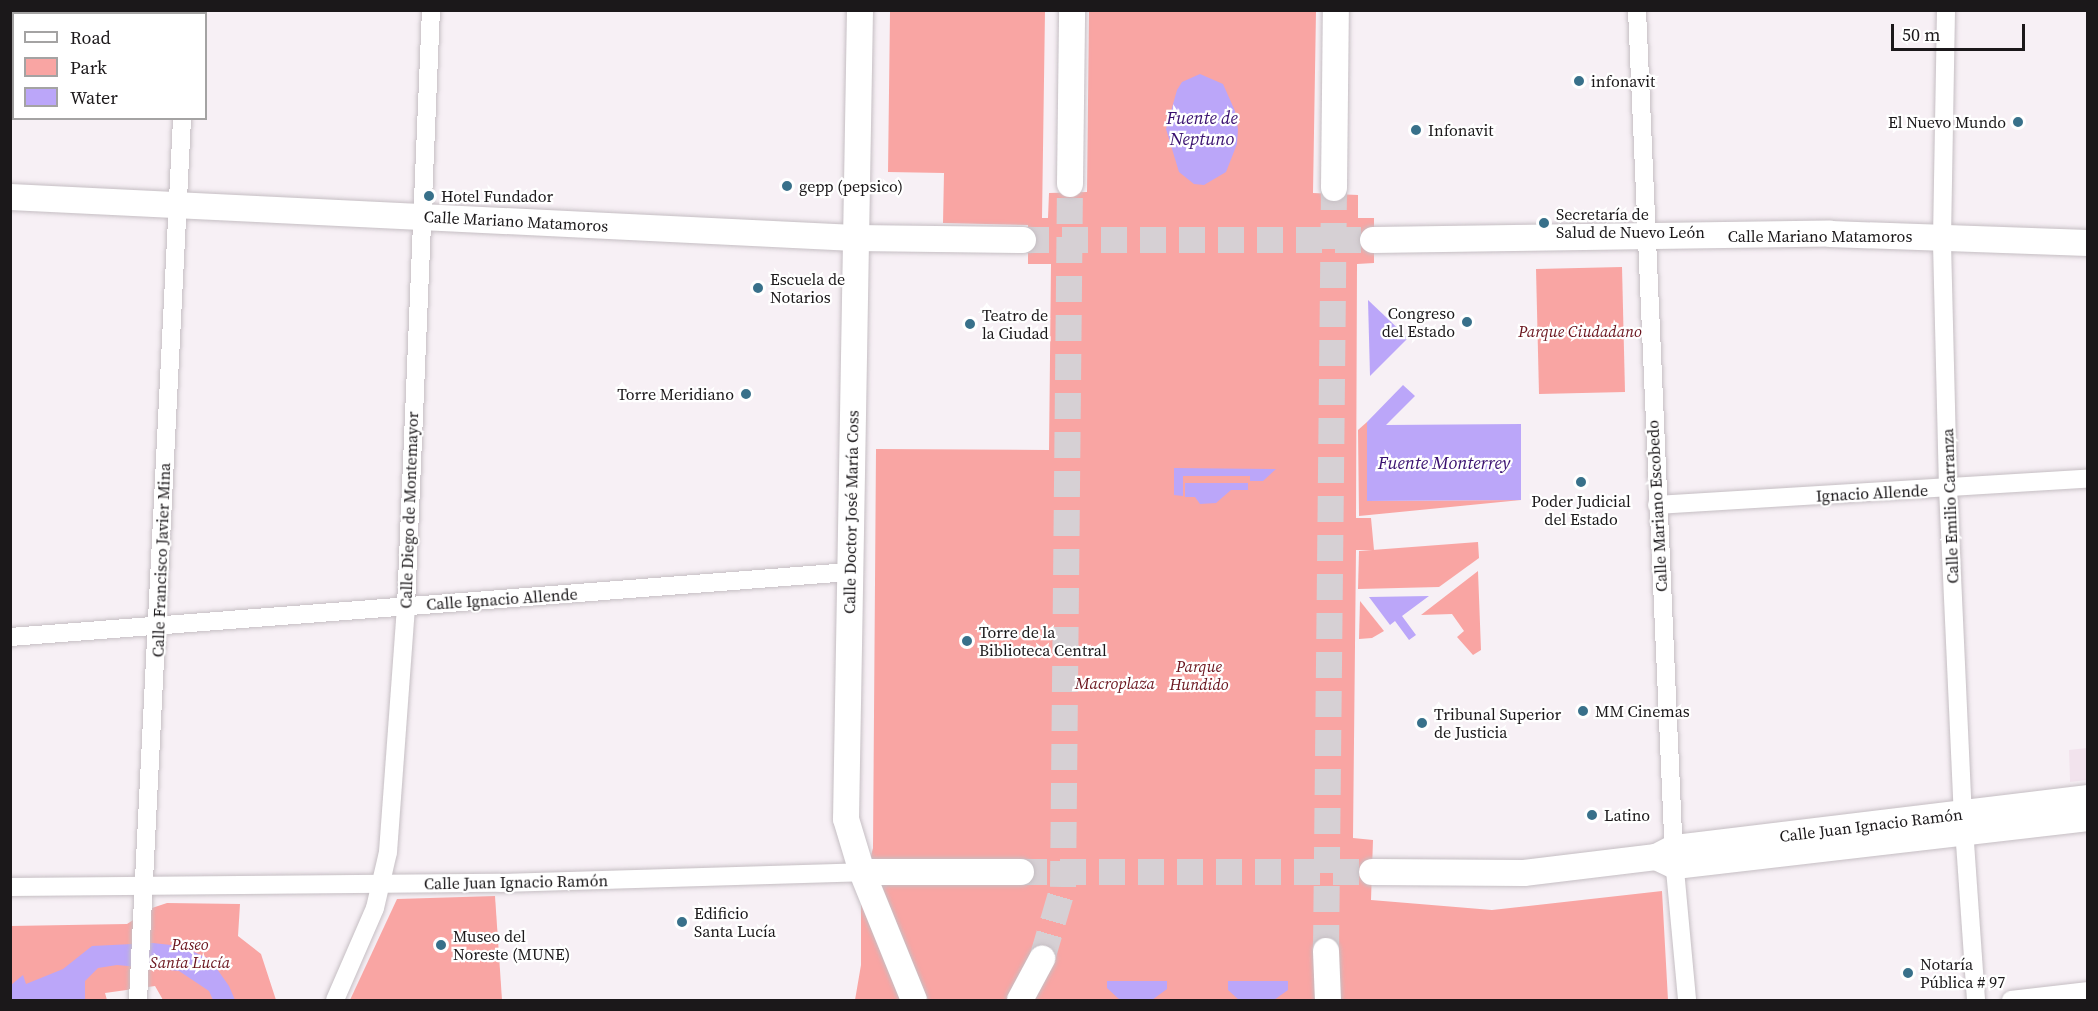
<!DOCTYPE html>
<meta charset="utf-8">
<style>
body{margin:0}
#map{position:relative;width:2098px;height:1011px;overflow:hidden;background:#f7f0f5;font-family:"Source Serif 4",serif}
div>[style]{position:absolute}
.built>*{inset:0;background:#f2e3ed}
.green>*{inset:0;background:#f9a5a3}
.water>*{inset:0;background:#bba6f9}
.secondary-tunnel>*{height:26px;margin-top:-13px;transform-origin:0;background:repeating-linear-gradient(90deg,#d6d0d4 0 26px,transparent 0 39px)}
.roads{filter:drop-shadow(0 0 2px #c5bec3) drop-shadow(0 0 2px #c5bec3)}
.street>*{height:18px;margin:-9px;padding:0 9px;transform-origin:9px;border-radius:9px;background:#fff}
.secondary>*{height:26px;margin:-13px;padding:0 13px;transform-origin:13px;border-radius:13px;background:#fff}
.dots>*{width:16px;height:16px;translate:-50% -50%;box-sizing:border-box;border:3px solid #fff;border-radius:50%}
span{translate:-50% -50%;white-space:nowrap;text-align:center;line-height:1.15;-webkit-text-stroke:4.5px #fff;paint-order:stroke}
.poi-label{font-size:16px;color:#1b181a}
.left{translate:0 -50%;text-align:left}
.right{translate:-100% -50%;text-align:right}
.street-label{font-size:16px;color:#1b181a}
.park-label{font-size:16px;color:#69131c;font-style:italic}
.water-label{font-size:18px;color:#380f6f;font-style:italic}
.frame{position:absolute;inset:0;border:12px solid #1b181a;pointer-events:none}
.legend{position:absolute;left:12px;top:12px;width:195px;height:108px;box-sizing:border-box;background:#fff;border:2px solid #a4a3a3;margin:0;padding:8px 10px;list-style:none;font-size:18px;color:#1b181a}
.legend li{display:flex;align-items:center;gap:12px;height:30px}
.legend b{width:30px;border:2px solid #a4a3a3}
.scale{position:absolute;left:1891px;top:24px;width:134px;height:27px;box-sizing:border-box;border:3px solid #1b181a;border-top:0;padding-left:8px;font-size:18px;line-height:21px;white-space:nowrap;color:#1b181a;-webkit-text-stroke:4px #fff;paint-order:stroke}
</style>
<div id="map">
<div class="built">
<i style="clip-path:polygon(2087px 748px,2087px 780px,2070px 782px,2069px 750px)"></i>
</div>
<div class="green">
<i style="clip-path:polygon(890px 11px,1045px 11px,1042px 218px,1048px 218px,1049px 193px,1087px 192px,1089px 11px,1316px 11px,1313px 193px,1358px 195px,1358px 218px,1374px 218px,1374px 263px,1357px 264px,1356px 518px,1371px 518px,1374px 550px,1356px 550px,1353px 838px,1373px 840px,1371px 900px,1492px 910px,1662px 891px,1668px 1000px,855px 1000px,861px 965px,861px 894px,873px 848px,876px 449px,1049px 450px,1051px 264px,1028px 264px,1028px 225px,943px 223px,944px 173px,888px 172px)"></i>
<i style="clip-path:polygon(1622px 267px,1625px 392px,1539px 394px,1536px 269px)"></i>
<i style="clip-path:polygon(1367px 422px,1367px 501px,1521px 500px,1359px 516px,1358px 430px)"></i>
<i style="clip-path:polygon(1478px 542px,1479px 558px,1439px 587px,1358px 589px,1359px 551px)"></i>
<i style="clip-path:polygon(1478px 571px,1481px 650px,1473px 655px,1457px 637px,1464px 631px,1452px 614px,1421px 615px)"></i>
<i style="clip-path:polygon(1360px 601px,1384px 631px,1372px 638px,1359px 639px)"></i>
<i style="clip-path:polygon(495px 896px,502px 1000px,350px 1000px,397px 899px)"></i>
<i style="clip-path:polygon(167px 903px,240px 904px,238px 936px,261px 954px,276px 1000px,163px 1000px,155px 986px,105px 993px,107px 1000px,11px 1000px,10px 926px,127px 924px,152px 908px)"></i>
</div>
<div class="water">
<i style="clip-path:polygon(1200px 74px,1223px 84px,1235px 111px,1238px 129px,1237px 144px,1226px 172px,1204px 185px,1194px 184px,1179px 172px,1166px 129px,1177px 90px,1182px 82px)"></i>
<i style="clip-path:polygon(1368px 300px,1408px 338px,1370px 376px)"></i>
<i style="clip-path:polygon(1403px 385px,1415px 396px,1386px 425px,1521px 424px,1521px 500px,1367px 501px,1367px 422px)"></i>
<i style="clip-path:polygon(1174px 468px,1276px 469px,1263px 481px,1250px 481px,1250px 476px,1183px 476px,1183px 496px,1174px 495px)"></i>
<i style="clip-path:polygon(1185px 483px,1248px 483px,1248px 490px,1231px 490px,1216px 503px,1200px 504px,1195px 497px,1185px 497px)"></i>
<i style="clip-path:polygon(1429px 596px,1402px 616px,1416px 635px,1409px 640px,1395px 621px,1390px 625px,1369px 597px)"></i>
<i style="clip-path:polygon(153px 943px,180px 946px,210px 959px,229px 986px,235px 1000px,213px 1000px,209px 991px,179px 971px,117px 965px,98px 968px,85px 981px,85px 1000px,11px 1000px,11px 985px,23px 975px,26px 984px,63px 969px,92px 946px)"></i>
<i style="clip-path:polygon(1107px 981px,1167px 981px,1167px 989px,1152px 1000px,1120px 1000px,1107px 988px)"></i>
<i style="clip-path:polygon(1228px 981px,1288px 981px,1288px 990px,1274px 1000px,1239px 1000px,1228px 990px)"></i>
</div>
<div class="secondary-tunnel">
<i style="left:1023px;top:240px;width:350px"></i>
<i style="left:1021px;top:872px;width:351px"></i>
<i style="left:1326px;top:951px;width:763px;rotate:-89.4deg"></i>
<i style="left:1042px;top:959px;width:75px;rotate:-73.7deg"></i>
<i style="left:1063px;top:887px;width:703px;rotate:-89.43deg"></i>
</div>
<div class="roads">
<div class="street">
<i style="left:1637px;top:10px;width:850px;rotate:87.5deg"></i>
<i style="left:1674px;top:859px;width:142px;rotate:84.7deg"></i>
<i style="left:1946px;top:10px;width:233px;rotate:91deg"></i>
<i style="left:1942px;top:243px;width:245px;rotate:88.6deg"></i>
<i style="left:1948px;top:488px;width:326px;rotate:87.4deg"></i>
<i style="left:1963px;top:814px;width:186px;rotate:86deg"></i>
<i style="left:187px;top:14px;width:4px;rotate:-90deg"></i>
<i style="left:1657px;top:505px;width:432px;rotate:-3.5deg"></i>
<i style="left:10px;top:637px;width:842px;rotate:-4.43deg"></i>
<i style="left:10px;top:887px;width:490px;rotate:-0.5deg"></i>
<i style="left:500px;top:883px;width:362px;rotate:-1.7deg"></i>
<i style="left:138px;top:1000px;width:883px;rotate:-87.14deg"></i>
<i style="left:335px;top:1000px;width:100px;rotate:-66.5deg"></i>
<i style="left:375px;top:908px;width:57px;rotate:-76.9deg"></i>
<i style="left:388px;top:852px;width:247px;rotate:-85.8deg"></i>
<i style="left:406px;top:606px;width:597px;rotate:-87.6deg"></i>
<i style="left:2011px;top:1000px;width:78px;rotate:-6.7deg"></i>
</div>
<div class="secondary">
<i style="left:860px;top:10px;width:809px;rotate:90.99deg"></i>
<i style="left:846px;top:819px;width:55px;rotate:73.2deg"></i>
<i style="left:862px;top:872px;width:138px;rotate:67.9deg"></i>
<i style="left:1070px;top:184px;width:174px;rotate:-89.3deg"></i>
<i style="left:1334px;top:188px;width:178px;rotate:-89.4deg"></i>
<i style="left:10px;top:197px;width:846px;rotate:2.78deg"></i>
<i style="left:855px;top:238px;width:168px;rotate:0.7deg"></i>
<i style="left:1373px;top:240px;width:457px;rotate:-0.8deg"></i>
<i style="left:1830px;top:234px;width:258px;rotate:2deg"></i>
<i style="left:1656px;top:857px;width:21px;rotate:25deg"></i>
<i style="left:1675px;top:866px;width:416px;rotate:-6.6deg"></i>
<i style="left:862px;top:872px;width:159px"></i>
<i style="left:1372px;top:872px;width:152px;rotate:0.4deg"></i>
<i style="left:1524px;top:873px;width:133px;rotate:-6.9deg"></i>
<i style="left:1656px;top:857px;width:20px;rotate:-27deg"></i>
<i style="left:1674px;top:848px;width:417px;rotate:-6.9deg"></i>
<i style="left:1326px;top:951px;width:49px;rotate:87.7deg"></i>
<i style="left:1020px;top:1000px;width:47px;rotate:-61.8deg"></i>
</div>
</div>
<div class="dots">
<i style="left:1579px;top:81px;background:#38708a"></i>
<i style="left:2018px;top:122px;background:#38708a"></i>
<i style="left:1416px;top:130px;background:#38708a"></i>
<i style="left:787px;top:186px;background:#38708a"></i>
<i style="left:429px;top:196px;background:#38708a"></i>
<i style="left:1544px;top:223px;background:#38708a"></i>
<i style="left:758px;top:288px;background:#38708a"></i>
<i style="left:1467px;top:322px;background:#38708a"></i>
<i style="left:970px;top:324px;background:#38708a"></i>
<i style="left:746px;top:394px;background:#38708a"></i>
<i style="left:1581px;top:482px;background:#38708a"></i>
<i style="left:967px;top:641px;background:#38708a"></i>
<i style="left:1583px;top:711px;background:#38708a"></i>
<i style="left:1422px;top:723px;background:#38708a"></i>
<i style="left:1592px;top:815px;background:#38708a"></i>
<i style="left:682px;top:922px;background:#38708a"></i>
<i style="left:441px;top:945px;background:#38708a"></i>
<i style="left:1908px;top:973px;background:#38708a"></i>
</div>
<div class="poi-label">
<span class="left" style="left:1591px;top:81px">infonavit</span>
<span class="right" style="left:2006px;top:122px">El Nuevo Mundo</span>
<span class="left" style="left:1428px;top:130px">Infonavit</span>
<span class="left" style="left:799px;top:186px">gepp (pepsico)</span>
<span class="left" style="left:441px;top:196px">Hotel Fundador</span>
<span class="left" style="left:1556px;top:223px">Secretaría de<br>Salud de Nuevo León</span>
<span class="left" style="left:770px;top:288px">Escuela de<br>Notarios</span>
<span class="right" style="left:1455px;top:322px">Congreso<br>del Estado</span>
<span class="left" style="left:982px;top:324px">Teatro de<br>la Ciudad</span>
<span class="right" style="left:734px;top:394px">Torre Meridiano</span>
<span style="left:1581px;top:510px">Poder Judicial<br>del Estado</span>
<span class="left" style="left:979px;top:641px">Torre de la<br>Biblioteca Central</span>
<span class="left" style="left:1595px;top:711px">MM Cinemas</span>
<span class="left" style="left:1434px;top:723px">Tribunal Superior<br>de Justicia</span>
<span class="left" style="left:1604px;top:815px">Latino</span>
<span class="left" style="left:694px;top:922px">Edificio<br>Santa Lucía</span>
<span class="left" style="left:453px;top:945px">Museo del<br>Noreste (MUNE)</span>
<span class="left" style="left:1920px;top:973px">Notaría<br>Pública # 97</span>
</div>
<div class="street-label">
<span style="left:516px;top:221px;rotate:3deg">Calle Mariano Matamoros</span>
<span style="left:1820px;top:236px">Calle Mariano Matamoros</span>
<span style="left:1872px;top:493px;rotate:-3deg">Ignacio Allende</span>
<span style="left:1657px;top:506px;rotate:-93deg">Calle Mariano Escobedo</span>
<span style="left:1950px;top:506px;rotate:-92deg">Calle Emilio Carranza</span>
<span style="left:409px;top:510px;rotate:-88deg">Calle Diego de Montemayor</span>
<span style="left:851px;top:512px;rotate:-89deg">Calle Doctor José María Coss</span>
<span style="left:161px;top:560px;rotate:-88deg">Calle Francisco Javier Mina</span>
<span style="left:502px;top:599px;rotate:-4deg">Calle Ignacio Allende</span>
<span style="left:1871px;top:825px;rotate:-7deg">Calle Juan Ignacio Ramón</span>
<span style="left:516px;top:882px;rotate:-1deg">Calle Juan Ignacio Ramón</span>
</div>
<div class="park-label">
<span style="left:1580px;top:331px">Parque Ciudadano</span>
<span style="left:1199px;top:675px">Parque<br>Hundido</span>
<span style="left:1115px;top:683px">Macroplaza</span>
<span style="left:190px;top:953px">Paseo<br>Santa Lucía</span>
</div>
<div class="water-label">
<span style="left:1202px;top:129px">Fuente de<br>Neptuno</span>
<span style="left:1444px;top:463px">Fuente Monterrey</span>
</div>
<div class="frame"></div>
<ul class="legend">
<li><b style="height:8px;background:#fff"></b>Road</li>
<li><b style="height:16px;background:#f9a5a3"></b>Park</li>
<li><b style="height:16px;background:#bba6f9"></b>Water</li>
</ul>
<div class="scale">50 m</div>
</div>
